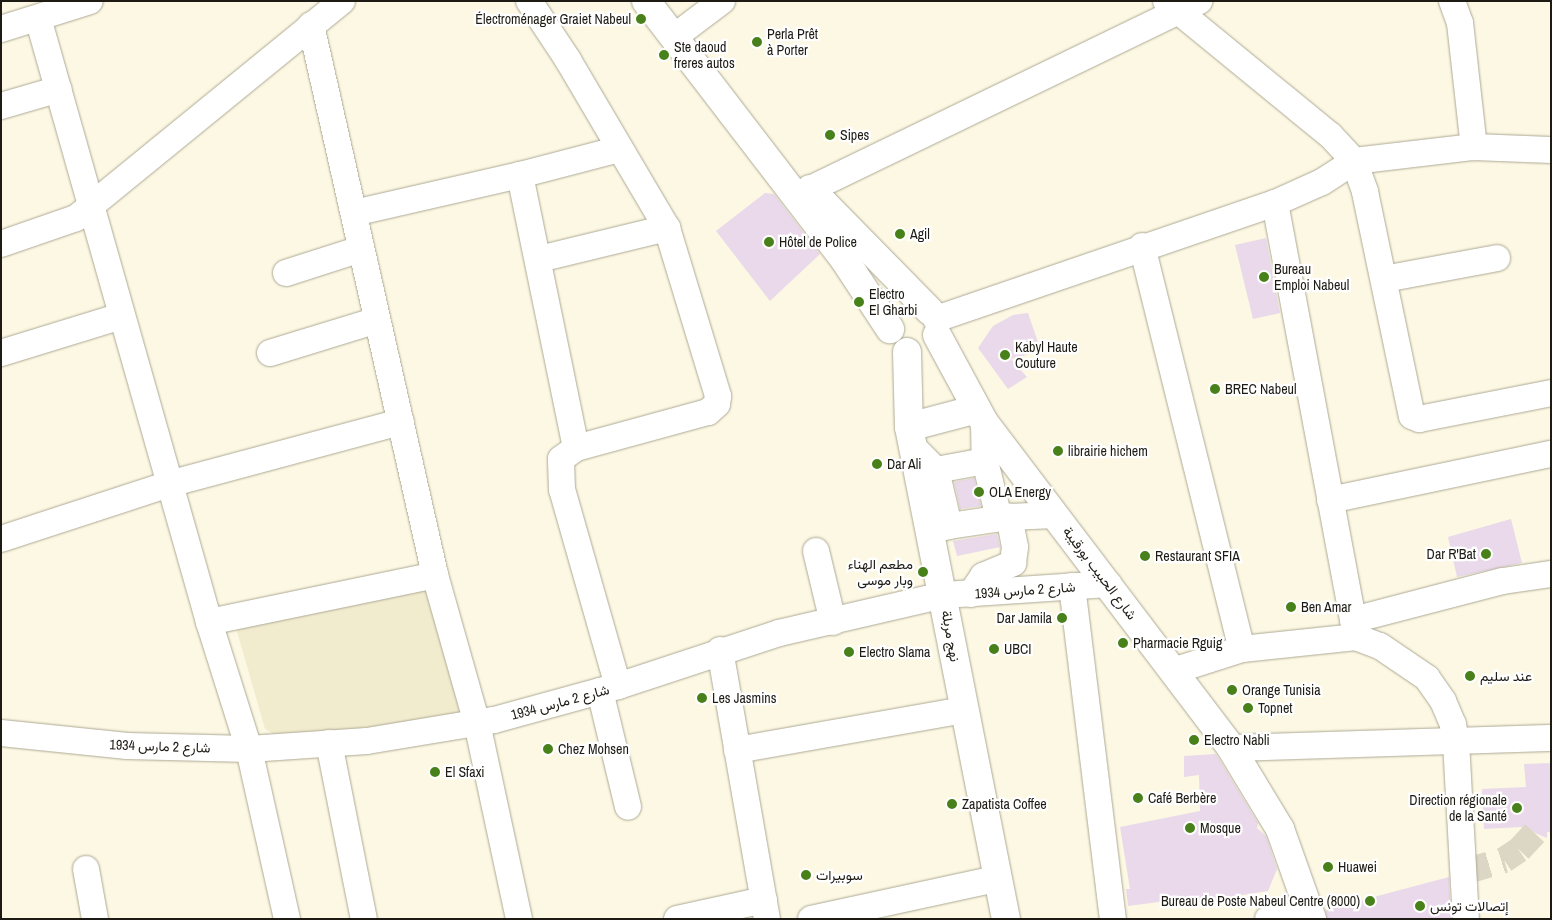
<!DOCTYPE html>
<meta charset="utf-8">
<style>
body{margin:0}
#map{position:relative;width:1552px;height:920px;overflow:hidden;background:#fcf8e3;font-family:"Archivo Narrow",Vazirmatn,sans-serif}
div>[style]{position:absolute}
.built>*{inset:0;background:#f2eccf}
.building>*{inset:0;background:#e9d9ea}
.minor-tunnel>*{height:26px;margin-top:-13px;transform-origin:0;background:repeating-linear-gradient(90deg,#dbd7c4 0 26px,transparent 0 39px)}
.roads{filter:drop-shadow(0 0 1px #ada995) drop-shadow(0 0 1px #ada995)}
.minor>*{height:26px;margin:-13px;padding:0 13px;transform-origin:13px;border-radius:13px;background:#fff}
.major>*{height:28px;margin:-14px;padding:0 14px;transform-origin:14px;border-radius:14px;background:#fff}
.dots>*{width:14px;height:14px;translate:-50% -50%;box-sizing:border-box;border:2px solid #fff;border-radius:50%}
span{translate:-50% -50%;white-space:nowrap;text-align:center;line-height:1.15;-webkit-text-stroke:4.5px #fff;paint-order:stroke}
.poi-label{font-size:14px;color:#1d1b14}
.right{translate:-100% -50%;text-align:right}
.left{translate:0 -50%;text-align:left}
.street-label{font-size:14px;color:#1d1b14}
.frame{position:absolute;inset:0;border:2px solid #1d1b14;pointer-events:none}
</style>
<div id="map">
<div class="built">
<i style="clip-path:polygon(444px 586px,480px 715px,283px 739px,265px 729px,236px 628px)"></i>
</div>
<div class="building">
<i style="clip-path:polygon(765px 193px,774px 194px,820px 254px,770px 301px,716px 231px)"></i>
<i style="clip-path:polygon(1266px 238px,1280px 313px,1253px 319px,1235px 245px)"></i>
<i style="clip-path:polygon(1028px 313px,1041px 351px,1011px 359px,1027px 377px,1008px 389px,978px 348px,993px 326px,1013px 315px)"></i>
<i style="clip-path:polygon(974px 478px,981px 506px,960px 509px,954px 482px)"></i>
<i style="clip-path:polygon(1511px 519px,1522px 563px,1457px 577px,1448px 537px)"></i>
<i style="clip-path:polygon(997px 534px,1000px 547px,957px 556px,953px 541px)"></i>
<i style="clip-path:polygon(1216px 754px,1258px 823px,1257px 828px,1266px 836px,1277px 869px,1268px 891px,1191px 903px,1189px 898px,1128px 906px,1126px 889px,1130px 889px,1120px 827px,1200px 811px,1199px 775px,1184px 777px,1184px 756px)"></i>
<i style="clip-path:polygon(1551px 763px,1551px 832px,1547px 832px,1547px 838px,1521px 827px,1484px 829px,1482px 789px,1526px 787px,1524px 764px)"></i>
<i style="clip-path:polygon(1449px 877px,1451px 919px,1327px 919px,1325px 910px)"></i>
</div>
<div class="minor-tunnel">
<i style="left:1464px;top:872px;width:42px;rotate:-16.7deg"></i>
<i style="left:1504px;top:860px;width:18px;rotate:-34deg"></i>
<i style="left:1519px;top:850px;width:23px;rotate:-47deg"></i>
</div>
<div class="roads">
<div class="minor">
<i style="left:529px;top:1px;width:71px;rotate:56.5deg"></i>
<i style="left:568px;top:60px;width:195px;rotate:59.5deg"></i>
<i style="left:667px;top:228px;width:176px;rotate:73.1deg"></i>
<i style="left:718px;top:396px;width:8px;rotate:97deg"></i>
<i style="left:717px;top:404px;width:12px;rotate:138deg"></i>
<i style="left:708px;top:412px;width:137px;rotate:164.7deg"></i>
<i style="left:1166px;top:1px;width:212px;rotate:39.3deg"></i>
<i style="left:1330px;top:135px;width:35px;rotate:47deg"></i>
<i style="left:1354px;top:161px;width:33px;rotate:70deg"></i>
<i style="left:1365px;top:192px;width:229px;rotate:78.2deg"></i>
<i style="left:1412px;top:416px;width:8px;rotate:23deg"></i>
<i style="left:1419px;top:419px;width:135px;rotate:-11.1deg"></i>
<i style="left:1452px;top:1px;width:23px;rotate:70deg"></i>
<i style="left:1460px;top:23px;width:125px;rotate:83.6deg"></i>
<i style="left:38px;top:18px;width:628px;rotate:74.19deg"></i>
<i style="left:209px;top:622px;width:133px;rotate:72.5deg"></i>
<i style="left:249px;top:749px;width:174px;rotate:77.4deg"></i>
<i style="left:311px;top:25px;width:564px;rotate:77.29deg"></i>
<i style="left:435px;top:575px;width:154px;rotate:74.2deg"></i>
<i style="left:477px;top:723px;width:200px;rotate:77.9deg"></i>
<i style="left:1px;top:29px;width:93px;rotate:-17.5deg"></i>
<i style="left:674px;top:37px;width:60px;rotate:-36.9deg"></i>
<i style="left:1px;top:106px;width:60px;rotate:-16.3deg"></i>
<i style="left:796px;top:196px;width:448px;rotate:-25.8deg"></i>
<i style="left:1275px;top:203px;width:441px;rotate:79.4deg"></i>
<i style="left:354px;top:213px;width:170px;rotate:-12.9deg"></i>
<i style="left:1px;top:244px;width:79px;rotate:-19.1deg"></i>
<i style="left:76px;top:218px;width:343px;rotate:-39.2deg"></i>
<i style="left:1142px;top:246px;width:415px;rotate:76.1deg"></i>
<i style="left:539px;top:259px;width:132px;rotate:-13.6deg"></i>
<i style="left:286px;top:273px;width:79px;rotate:-17.7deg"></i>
<i style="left:1384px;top:279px;width:115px;rotate:-10.5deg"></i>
<i style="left:936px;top:319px;width:358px;rotate:-18.9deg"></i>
<i style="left:1275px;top:203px;width:51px;rotate:-24.1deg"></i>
<i style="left:1322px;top:182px;width:38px;rotate:-33deg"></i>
<i style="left:1354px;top:161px;width:121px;rotate:-6.7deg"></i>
<i style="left:1474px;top:147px;width:77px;rotate:2.2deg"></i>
<i style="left:1px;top:353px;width:126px;rotate:-17.1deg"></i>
<i style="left:270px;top:353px;width:112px;rotate:-17.1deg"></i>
<i style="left:984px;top:422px;width:39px;rotate:89deg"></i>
<i style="left:985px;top:461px;width:59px;rotate:76.2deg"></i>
<i style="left:913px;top:447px;width:33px;rotate:45deg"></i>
<i style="left:936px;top:470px;width:57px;rotate:76.9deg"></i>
<i style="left:949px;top:526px;width:18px;rotate:167deg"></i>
<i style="left:936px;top:470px;width:50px;rotate:-10.4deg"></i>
<i style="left:1330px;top:500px;width:226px;rotate:-11.8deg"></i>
<i style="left:949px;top:526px;width:61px;rotate:-8.5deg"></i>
<i style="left:1009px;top:517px;width:46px;rotate:-2.5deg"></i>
<i style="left:1px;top:539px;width:177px;rotate:-18.1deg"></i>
<i style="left:169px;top:484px;width:240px;rotate:-15deg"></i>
<i style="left:816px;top:551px;width:73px;rotate:76.5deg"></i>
<i style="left:1072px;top:586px;width:336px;rotate:83deg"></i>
<i style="left:971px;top:594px;width:22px;rotate:-56deg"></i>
<i style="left:983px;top:576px;width:33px;rotate:-23deg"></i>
<i style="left:1013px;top:563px;width:16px;rotate:-83deg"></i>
<i style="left:1015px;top:547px;width:31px;rotate:-101deg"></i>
<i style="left:1353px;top:620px;width:155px;rotate:-14.6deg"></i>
<i style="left:1503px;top:581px;width:49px;rotate:-8.3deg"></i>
<i style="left:209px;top:622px;width:231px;rotate:-11.7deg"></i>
<i style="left:720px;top:650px;width:273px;rotate:80.1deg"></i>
<i style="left:1173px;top:671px;width:72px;rotate:-17.7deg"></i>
<i style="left:1242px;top:649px;width:115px;rotate:-6deg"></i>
<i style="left:1356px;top:637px;width:26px;rotate:21deg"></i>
<i style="left:1380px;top:646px;width:57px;rotate:34.2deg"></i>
<i style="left:1427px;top:678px;width:28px;rotate:55deg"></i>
<i style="left:1443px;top:701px;width:25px;rotate:67deg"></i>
<i style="left:1453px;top:724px;width:18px;rotate:81deg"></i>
<i style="left:1456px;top:742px;width:177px;rotate:86.8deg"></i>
<i style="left:618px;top:686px;width:204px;rotate:-105.9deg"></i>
<i style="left:562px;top:490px;width:31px;rotate:-92deg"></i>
<i style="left:561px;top:459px;width:19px;rotate:-36deg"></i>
<i style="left:576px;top:448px;width:279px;rotate:-101.6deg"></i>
<i style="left:520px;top:175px;width:103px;rotate:-14.6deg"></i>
<i style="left:600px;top:691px;width:119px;rotate:76.4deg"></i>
<i style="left:1px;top:733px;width:127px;rotate:5.9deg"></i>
<i style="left:127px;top:746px;width:122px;rotate:1.4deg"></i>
<i style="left:249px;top:749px;width:118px;rotate:-3.9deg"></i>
<i style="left:367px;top:741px;width:129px;rotate:-9.4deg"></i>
<i style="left:494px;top:720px;width:129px;rotate:-15.3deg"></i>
<i style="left:618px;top:686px;width:169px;rotate:-18.2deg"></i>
<i style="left:779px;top:633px;width:169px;rotate:-13deg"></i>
<i style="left:944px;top:595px;width:165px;rotate:-3.8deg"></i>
<i style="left:329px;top:743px;width:179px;rotate:78.8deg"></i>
<i style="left:1231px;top:748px;width:320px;rotate:-1.8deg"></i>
<i style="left:737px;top:750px;width:231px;rotate:-10deg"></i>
<i style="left:86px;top:869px;width:51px;rotate:79.8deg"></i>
<i style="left:677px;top:919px;width:89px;rotate:-12.3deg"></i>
<i style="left:811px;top:919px;width:189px;rotate:-12.2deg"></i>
<i style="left:1268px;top:919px;width:43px;rotate:-6.6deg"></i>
</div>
<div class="major">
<i style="left:646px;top:1px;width:325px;rotate:52.5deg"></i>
<i style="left:844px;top:259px;width:84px;rotate:56.7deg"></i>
<i style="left:810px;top:189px;width:171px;rotate:45.5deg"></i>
<i style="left:937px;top:335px;width:99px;rotate:61.6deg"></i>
<i style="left:984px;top:422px;width:409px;rotate:52.8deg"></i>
<i style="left:1231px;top:748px;width:95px;rotate:58.8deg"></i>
<i style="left:1280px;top:829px;width:96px;rotate:70.4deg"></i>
<i style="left:907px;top:352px;width:75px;rotate:88.5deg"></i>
<i style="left:909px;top:427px;width:501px;rotate:78.85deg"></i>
<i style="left:909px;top:427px;width:70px;rotate:-14.8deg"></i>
</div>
</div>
<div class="dots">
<i style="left:641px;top:19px;background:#48811a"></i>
<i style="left:757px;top:42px;background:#48811a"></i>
<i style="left:664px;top:55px;background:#48811a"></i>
<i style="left:830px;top:135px;background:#48811a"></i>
<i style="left:900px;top:234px;background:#48811a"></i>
<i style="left:769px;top:242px;background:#48811a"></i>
<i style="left:1264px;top:277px;background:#48811a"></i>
<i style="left:859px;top:302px;background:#48811a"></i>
<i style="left:1005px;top:355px;background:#48811a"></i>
<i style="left:1215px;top:389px;background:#48811a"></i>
<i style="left:1058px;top:451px;background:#48811a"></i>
<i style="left:877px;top:464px;background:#48811a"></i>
<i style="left:979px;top:492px;background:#48811a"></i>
<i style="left:1486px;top:554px;background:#48811a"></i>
<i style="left:1145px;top:556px;background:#48811a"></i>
<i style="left:923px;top:572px;background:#48811a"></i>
<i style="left:1291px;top:607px;background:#48811a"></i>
<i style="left:1062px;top:618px;background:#48811a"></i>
<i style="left:1123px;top:643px;background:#48811a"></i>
<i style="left:994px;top:649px;background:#48811a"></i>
<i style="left:849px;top:652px;background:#48811a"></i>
<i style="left:1470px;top:676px;background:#48811a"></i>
<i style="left:1232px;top:690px;background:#48811a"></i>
<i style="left:702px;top:698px;background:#48811a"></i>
<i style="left:1248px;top:708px;background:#48811a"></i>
<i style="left:1194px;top:740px;background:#48811a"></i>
<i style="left:548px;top:749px;background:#48811a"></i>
<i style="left:435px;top:772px;background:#48811a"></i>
<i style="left:1138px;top:798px;background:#48811a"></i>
<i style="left:952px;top:804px;background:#48811a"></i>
<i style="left:1517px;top:808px;background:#48811a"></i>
<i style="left:1190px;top:828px;background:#48811a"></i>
<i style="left:1328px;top:867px;background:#48811a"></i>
<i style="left:806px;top:875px;background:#48811a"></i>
<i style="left:1370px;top:901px;background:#48811a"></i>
<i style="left:1420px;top:906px;background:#48811a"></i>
</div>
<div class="poi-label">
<span class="right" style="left:631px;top:19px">Électroménager Graiet Nabeul</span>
<span class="left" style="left:767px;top:42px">Perla Prêt<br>à Porter</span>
<span class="left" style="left:674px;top:55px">Ste daoud<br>freres autos</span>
<span class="left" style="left:840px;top:135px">Sipes</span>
<span class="left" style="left:910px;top:234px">Agil</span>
<span class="left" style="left:779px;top:242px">Hôtel de Police</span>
<span class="left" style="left:1274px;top:277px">Bureau<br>Emploi Nabeul</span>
<span class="left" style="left:869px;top:302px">Electro<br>El Gharbi</span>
<span class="left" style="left:1015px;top:355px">Kabyl Haute<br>Couture</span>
<span class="left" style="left:1225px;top:389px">BREC Nabeul</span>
<span class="left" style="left:1068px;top:451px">librairie hichem</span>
<span class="left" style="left:887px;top:464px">Dar Ali</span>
<span class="left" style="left:989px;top:492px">OLA Energy</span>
<span class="right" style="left:1476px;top:554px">Dar R'Bat</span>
<span class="left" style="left:1155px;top:556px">Restaurant SFIA</span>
<span class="right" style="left:913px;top:572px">مطعم الهناء<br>وبار موسى</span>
<span class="left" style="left:1301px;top:607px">Ben Amar</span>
<span class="right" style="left:1052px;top:618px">Dar Jamila</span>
<span class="left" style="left:1133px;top:643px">Pharmacie Rguig</span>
<span class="left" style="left:1004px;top:649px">UBCI</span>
<span class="left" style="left:859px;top:652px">Electro Slama</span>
<span class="left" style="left:1480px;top:676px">عند سليم</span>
<span class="left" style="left:1242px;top:690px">Orange Tunisia</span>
<span class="left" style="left:712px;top:698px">Les Jasmins</span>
<span class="left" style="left:1258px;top:708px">Topnet</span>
<span class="left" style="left:1204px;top:740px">Electro Nabli</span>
<span class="left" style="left:558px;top:749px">Chez Mohsen</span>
<span class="left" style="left:445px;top:772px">El Sfaxi</span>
<span class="left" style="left:1148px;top:798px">Café Berbère</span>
<span class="right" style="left:1507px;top:808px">Direction régionale<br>de la Santé</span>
<span class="left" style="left:962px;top:804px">Zapatista Coffee</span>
<span class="left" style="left:1200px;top:828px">Mosque</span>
<span class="left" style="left:1338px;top:867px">Huawei</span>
<span class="left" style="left:816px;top:875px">سوبيرات</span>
<span class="right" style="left:1360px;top:901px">Bureau de Poste Nabeul Centre (8000)</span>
<span class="left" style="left:1430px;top:906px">إتصالات تونس</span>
</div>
<div class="street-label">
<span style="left:1100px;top:573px;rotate:53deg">شارع الحبيب بورقيبة</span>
<span style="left:1025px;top:590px;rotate:-4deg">شارع 2 مارس 1934</span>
<span style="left:951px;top:636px;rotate:80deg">نهج مربلة</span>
<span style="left:560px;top:702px;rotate:-15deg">شارع 2 مارس 1934</span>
<span style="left:160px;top:746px;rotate:2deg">شارع 2 مارس 1934</span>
</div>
<div class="frame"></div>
</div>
